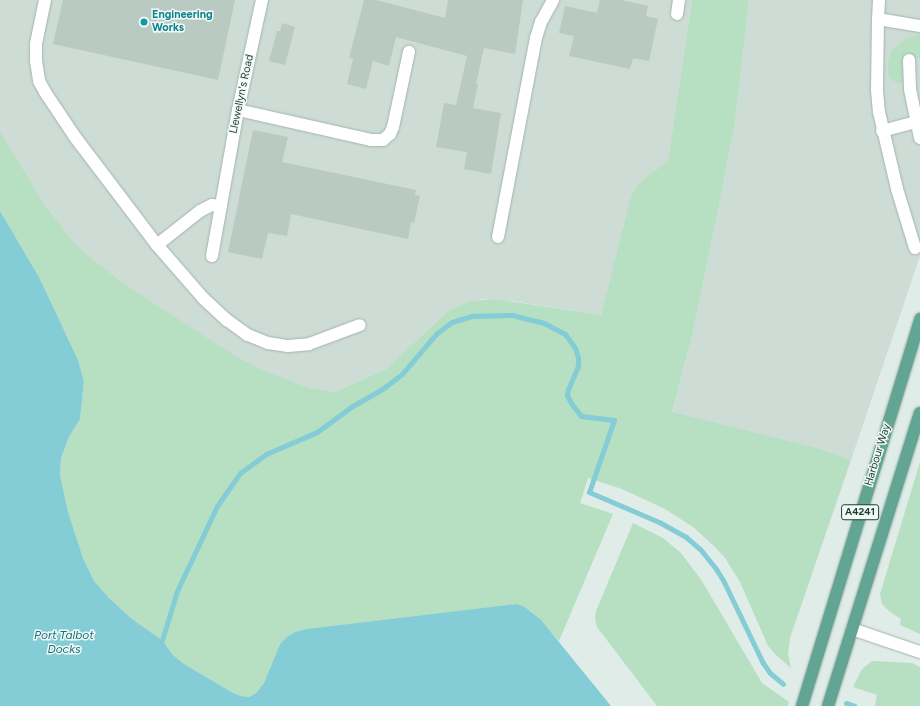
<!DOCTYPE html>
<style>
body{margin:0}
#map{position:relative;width:920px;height:706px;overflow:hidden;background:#e0ece7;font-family:Figtree,sans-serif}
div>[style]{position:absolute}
.built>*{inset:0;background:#cedcd6}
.green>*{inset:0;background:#b7dfc1}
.water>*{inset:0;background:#84ccd6}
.stream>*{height:5px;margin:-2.5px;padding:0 2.5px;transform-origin:2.5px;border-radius:2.5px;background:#84ccd6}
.building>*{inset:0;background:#b8cac2}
.roads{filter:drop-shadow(0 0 1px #a2b4ae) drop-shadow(0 0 1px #a2b4ae)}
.minor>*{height:12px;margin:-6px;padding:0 6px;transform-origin:6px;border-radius:6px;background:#fff}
.major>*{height:12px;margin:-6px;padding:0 6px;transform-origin:6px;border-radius:6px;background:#61a592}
.dots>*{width:11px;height:11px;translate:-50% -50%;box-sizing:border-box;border:2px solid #f1f9f5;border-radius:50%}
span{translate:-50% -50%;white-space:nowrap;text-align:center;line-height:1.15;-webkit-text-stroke:3px #f1f9f5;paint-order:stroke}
.shield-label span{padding:1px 3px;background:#f1f9f5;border:1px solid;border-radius:3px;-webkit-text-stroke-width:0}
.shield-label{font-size:10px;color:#1f3e35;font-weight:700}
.culture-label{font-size:11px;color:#0d838f;font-weight:700}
.left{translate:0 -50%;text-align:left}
.street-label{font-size:11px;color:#1f3e35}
.water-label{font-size:12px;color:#15707f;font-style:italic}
</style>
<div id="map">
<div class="built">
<i style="clip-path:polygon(0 0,692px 0,668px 161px,646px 177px,637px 186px,631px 196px,601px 315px,512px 301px,482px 299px,448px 311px,386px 369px,335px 392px,298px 405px,8px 223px,0 211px)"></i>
<i style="clip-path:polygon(749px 0,920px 0,920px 256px,851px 460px,821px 449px,672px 413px,691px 340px,719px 206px,735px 122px)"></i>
</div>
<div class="green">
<i style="clip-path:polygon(692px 0,749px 0,735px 122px,719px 206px,691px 340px,672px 412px,821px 449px,851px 460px,790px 638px,788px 654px,791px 668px,776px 655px,768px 646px,740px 582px,725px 558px,716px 548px,693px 527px,665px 509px,622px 489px,588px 478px,580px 503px,613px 514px,559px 641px,533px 613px,525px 607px,517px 604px,510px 605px,306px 629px,295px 632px,280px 644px,264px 683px,256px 693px,249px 697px,241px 696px,233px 693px,184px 664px,173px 655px,162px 640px,132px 619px,109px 598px,94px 581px,83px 558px,68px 512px,60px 475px,61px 458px,69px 437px,80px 419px,84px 381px,78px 360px,39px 277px,0 211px,0 132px,44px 204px,70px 238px,83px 252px,124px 284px,232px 354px,264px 371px,309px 388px,335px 392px,386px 369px,448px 311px,471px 301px,495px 299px,601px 315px,631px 196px,637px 186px,646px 177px,668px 161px)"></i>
<i style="clip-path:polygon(920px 34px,920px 58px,902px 59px,903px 84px,891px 80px,888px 73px,888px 61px,892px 50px,907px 38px)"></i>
<i style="clip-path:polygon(920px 462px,920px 634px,900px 625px,901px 619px,889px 611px,882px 604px,880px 594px)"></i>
<i style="clip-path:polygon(633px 523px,663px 538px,681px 553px,702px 581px,762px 683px,789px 702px,788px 706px,657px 706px,597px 627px,595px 619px,596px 611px)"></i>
<i style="clip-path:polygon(872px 661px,912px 663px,920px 667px,920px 706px,875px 706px,877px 695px,853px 687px,862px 669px)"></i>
</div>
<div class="water">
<i style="clip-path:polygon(0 211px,39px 277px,78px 360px,84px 381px,80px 419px,69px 437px,61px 458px,60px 475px,68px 512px,83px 558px,94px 581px,109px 598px,132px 619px,162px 640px,173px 655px,184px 664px,233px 693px,241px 696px,249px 697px,256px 693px,264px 683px,280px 644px,287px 637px,295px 632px,306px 629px,517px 604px,525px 607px,541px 620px,611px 706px,0 706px)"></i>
</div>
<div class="stream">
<i style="left:162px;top:640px;width:51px;rotate:-73deg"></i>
<i style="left:177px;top:591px;width:94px;rotate:-64.8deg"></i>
<i style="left:217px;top:506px;width:40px;rotate:-55.1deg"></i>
<i style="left:240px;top:473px;width:32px;rotate:-36deg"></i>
<i style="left:266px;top:454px;width:56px;rotate:-23.3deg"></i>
<i style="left:317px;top:432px;width:42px;rotate:-36.3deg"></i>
<i style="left:351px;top:407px;width:34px;rotate:-30deg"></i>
<i style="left:381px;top:390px;width:26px;rotate:-37deg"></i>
<i style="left:402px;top:374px;width:54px;rotate:-49.5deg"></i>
<i style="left:437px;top:333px;width:19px;rotate:-36deg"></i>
<i style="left:452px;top:322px;width:21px;rotate:-17deg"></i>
<i style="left:472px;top:316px;width:40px;rotate:-1.4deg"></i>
<i style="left:512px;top:315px;width:33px;rotate:14deg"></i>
<i style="left:544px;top:323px;width:24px;rotate:28deg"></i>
<i style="left:565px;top:334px;width:17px;rotate:54deg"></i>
<i style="left:575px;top:348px;width:10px;rotate:73deg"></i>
<i style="left:578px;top:358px;width:8px;rotate:90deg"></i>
<i style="left:578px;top:366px;width:25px;rotate:113deg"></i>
<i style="left:568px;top:389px;width:6px;rotate:99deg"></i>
<i style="left:567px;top:395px;width:9px;rotate:63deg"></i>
<i style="left:571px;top:403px;width:16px;rotate:52deg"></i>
<i style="left:581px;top:416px;width:33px;rotate:7deg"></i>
<i style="left:614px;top:420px;width:76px;rotate:109.1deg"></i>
<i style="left:589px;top:492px;width:76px;rotate:23.2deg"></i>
<i style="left:659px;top:522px;width:31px;rotate:29deg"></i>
<i style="left:686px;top:537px;width:18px;rotate:41deg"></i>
<i style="left:700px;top:549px;width:26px;rotate:51deg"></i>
<i style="left:716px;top:569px;width:13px;rotate:58deg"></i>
<i style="left:723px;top:580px;width:92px;rotate:64.3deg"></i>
<i style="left:763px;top:663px;width:12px;rotate:55deg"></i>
<i style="left:770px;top:673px;width:17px;rotate:40deg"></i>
<i style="left:846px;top:703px;width:9px;rotate:18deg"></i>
</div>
<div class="building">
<i style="clip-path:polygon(63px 0,235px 0,218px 80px,53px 44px)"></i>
<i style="clip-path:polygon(364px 0,376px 0,445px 18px,448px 0,523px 0,515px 54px,484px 48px,476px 84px,478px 84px,473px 108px,501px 113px,491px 174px,464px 169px,467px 152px,436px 147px,444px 103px,456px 105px,467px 56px,396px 37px,389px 66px,373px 61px,366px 89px,347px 84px,353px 59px,349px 58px)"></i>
<i style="clip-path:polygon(600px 0,621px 0,648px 6px,646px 16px,658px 19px,649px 61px,633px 58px,630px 69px,569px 56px,574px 36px,559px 33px,565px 6px,597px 13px)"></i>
<i style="clip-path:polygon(282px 23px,295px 27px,285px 65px,269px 61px,277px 31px,280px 31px)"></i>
<i style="clip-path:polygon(253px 130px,288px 137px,282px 162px,416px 190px,415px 195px,420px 196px,414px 223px,411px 222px,408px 239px,291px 214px,287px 236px,268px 233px,262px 259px,228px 252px)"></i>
</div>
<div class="roads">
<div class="minor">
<i style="left:45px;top:0;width:45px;rotate:101.6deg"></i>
<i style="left:36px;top:44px;width:17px;rotate:90deg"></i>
<i style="left:36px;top:61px;width:20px;rotate:81deg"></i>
<i style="left:39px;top:81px;width:13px;rotate:61deg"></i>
<i style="left:45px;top:92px;width:54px;rotate:56.3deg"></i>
<i style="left:75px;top:137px;width:136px;rotate:52.8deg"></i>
<i style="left:157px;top:245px;width:55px;rotate:-38.3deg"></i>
<i style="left:200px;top:211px;width:13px;rotate:-27deg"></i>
<i style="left:212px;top:205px;width:9px;rotate:6deg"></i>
<i style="left:879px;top:0;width:19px;rotate:93deg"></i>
<i style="left:878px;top:19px;width:43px;rotate:9.5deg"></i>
<i style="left:677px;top:14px;width:14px;rotate:-82deg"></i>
<i style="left:878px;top:19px;width:71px;rotate:90.8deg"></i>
<i style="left:877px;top:90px;width:22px;rotate:85deg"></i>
<i style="left:879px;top:112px;width:79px;rotate:76.8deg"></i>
<i style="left:897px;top:189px;width:62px;rotate:73deg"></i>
<i style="left:909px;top:60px;width:29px;rotate:88deg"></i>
<i style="left:910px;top:89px;width:50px;rotate:78.5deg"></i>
<i style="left:238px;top:110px;width:136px;rotate:12.7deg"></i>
<i style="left:371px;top:140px;width:12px"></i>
<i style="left:383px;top:140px;width:9px;rotate:-41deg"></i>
<i style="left:390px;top:134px;width:8px;rotate:-67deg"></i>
<i style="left:393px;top:127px;width:77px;rotate:-78deg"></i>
<i style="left:882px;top:131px;width:35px;rotate:-15deg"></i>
<i style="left:498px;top:237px;width:203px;rotate:-79.2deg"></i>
<i style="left:536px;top:38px;width:17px;rotate:-73deg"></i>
<i style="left:541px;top:22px;width:25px;rotate:-61deg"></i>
<i style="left:157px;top:245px;width:70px;rotate:49deg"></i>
<i style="left:203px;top:298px;width:33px;rotate:43deg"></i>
<i style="left:227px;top:320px;width:26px;rotate:36deg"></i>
<i style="left:248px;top:335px;width:22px;rotate:22deg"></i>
<i style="left:268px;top:343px;width:20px;rotate:9deg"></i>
<i style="left:288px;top:346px;width:21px;rotate:-5deg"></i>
<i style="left:309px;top:344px;width:54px;rotate:-20.4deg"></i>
<i style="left:212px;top:256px;width:148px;rotate:-79.9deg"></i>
<i style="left:238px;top:110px;width:113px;rotate:-77.7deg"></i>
<i style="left:852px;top:629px;width:72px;rotate:18.7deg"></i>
</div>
<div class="major">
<i style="left:802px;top:706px;width:405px;rotate:-73deg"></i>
<i style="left:828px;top:706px;width:307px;rotate:-72.6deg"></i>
</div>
</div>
<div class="dots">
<i style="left:144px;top:22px;background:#0f9aa8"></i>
</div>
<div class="shield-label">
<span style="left:860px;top:512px">A4241</span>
</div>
<div class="culture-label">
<span class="left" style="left:152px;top:22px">Engineering<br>Works</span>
</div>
<div class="street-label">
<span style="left:242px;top:94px;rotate:-78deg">Llewellyn's Road</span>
<span style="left:878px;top:455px;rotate:-73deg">Harbour Way</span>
</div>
<div class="water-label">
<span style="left:64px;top:643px">Port Talbot<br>Docks</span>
</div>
</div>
